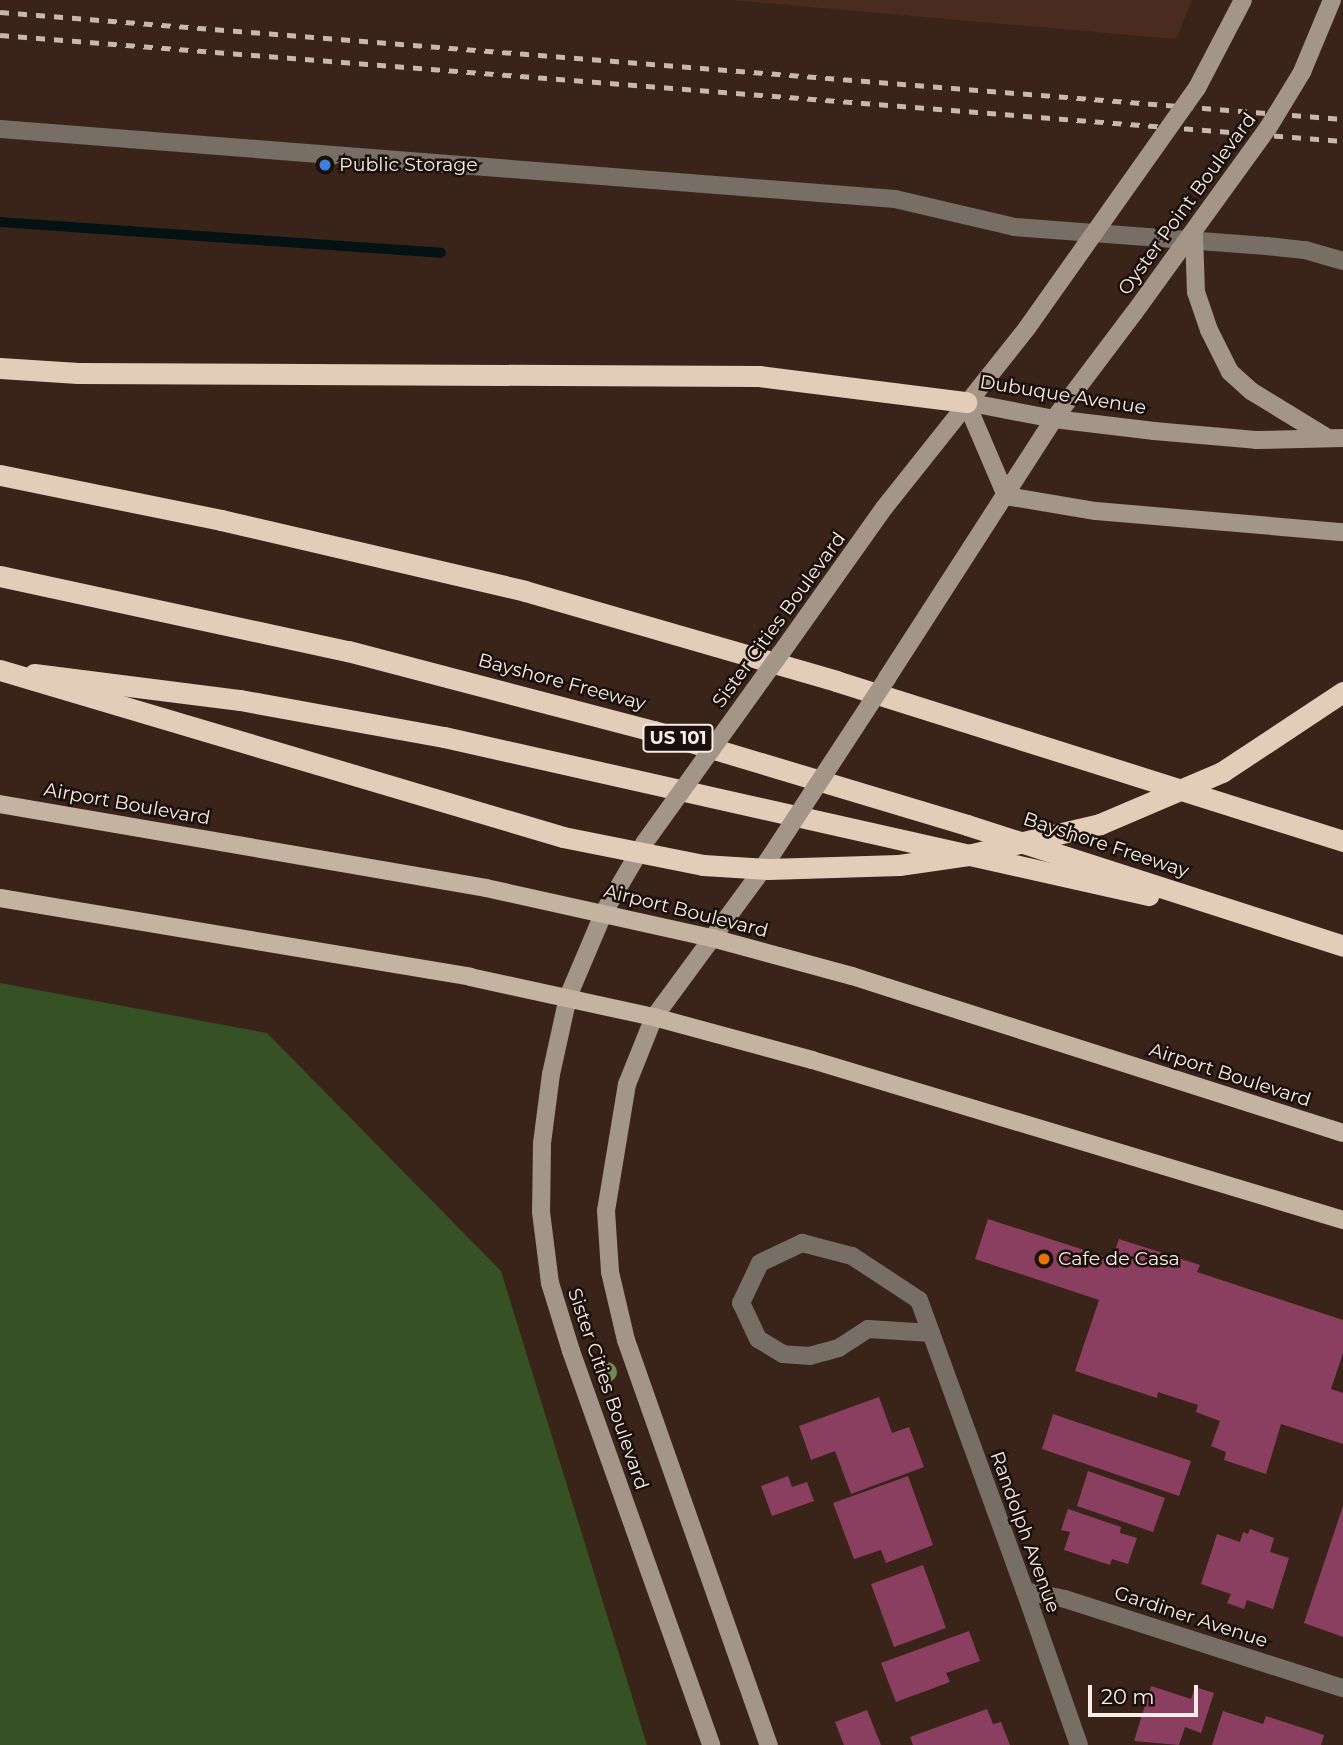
<!DOCTYPE html>
<style>
body{margin:0}
#map{position:relative;width:1343px;height:1745px;overflow:hidden;background:#3a241a;font-family:Montserrat,sans-serif}
div>[style]{position:absolute}
.built>*{inset:0;background:#492c1f}
.green>*{inset:0;background:#365123}
.stream>*{height:10px;margin:-5px;padding:0 5px;transform-origin:5px;border-radius:5px;background:#041214}
.building>*{inset:0;background:#8a3e60}
.service>*{height:18px;margin:-9px;padding:0 9px;transform-origin:9px;border-radius:9px;background:#776e66}
.minor>*{height:18px;margin:-9px;padding:0 9px;transform-origin:9px;border-radius:9px;background:#776e66}
.secondary>*{height:18px;margin:-9px;padding:0 9px;transform-origin:9px;border-radius:9px;background:#a39587}
.primary>*{height:18px;margin:-9px;padding:0 9px;transform-origin:9px;border-radius:9px;background:#c4b3a0}
.motorway>*{height:21px;margin:-10.5px;padding:0 10.5px;transform-origin:10.5px;border-radius:10.5px;background:#e3cdb8}
.rail>*{height:5px;margin-top:-2.5px;transform-origin:0;background:repeating-linear-gradient(90deg,#c8b7af 0 9px,transparent 0 18px)}
.secondary-bridge>*{height:18px;margin:-9px;padding:0 9px;transform-origin:9px;border-radius:9px;background:#a39587}
.motorway-bridge>*{height:21px;margin:-10.5px;padding:0 10.5px;transform-origin:10.5px;border-radius:10.5px;background:#e3cdb8}
.trees>*{width:20px;height:20px;margin:-10px;border-radius:50%;background:#73894f}
.dots>*{width:19px;height:19px;translate:-50% -50%;box-sizing:border-box;border:4px solid #1a100c;border-radius:50%}
span{translate:-50% -50%;white-space:nowrap;text-align:center;line-height:1.15;-webkit-text-stroke:5px #1a100c;paint-order:stroke}
.shield-label span{padding:2px 5px;background:#1a100c;border:2px solid;border-radius:5px;-webkit-text-stroke-width:0}
.shield-label{font-size:18px;color:#fbece5;font-weight:700}
.poi-label{font-size:19px;color:#fbece5}
.left{translate:0 -50%;text-align:left}
.street-label{font-size:19px;color:#fbece5}
.scale{position:absolute;left:1088px;top:1685px;width:110px;height:32px;box-sizing:border-box;border:4px solid #fbece5;border-top:0;padding-left:9px;font-size:21px;line-height:24px;white-space:nowrap;color:#fbece5;-webkit-text-stroke:5px #1a100c;paint-order:stroke}
</style>
<div id="map">
<div class="built">
<i style="clip-path:polygon(731px 0,1192px 0,1176px 39px)"></i>
</div>
<div class="green">
<i style="clip-path:polygon(0 983px,267px 1033px,501px 1271px,647px 1745px,0 1745px)"></i>
</div>
<div class="stream">
<i style="left:0;top:222px;width:442px;rotate:4deg"></i>
</div>
<div class="building">
<i style="clip-path:polygon(988px 1219px,1112px 1259px,1119px 1239px,1200px 1265px,1197px 1272px,1343px 1320px,1343px 1353px,1331px 1389px,1343px 1393px,1343px 1444px,1281px 1424px,1266px 1474px,1224px 1460px,1226px 1452px,1211px 1446px,1220px 1421px,1196px 1412px,1198px 1405px,1158px 1392px,1157px 1398px,1075px 1371px,1099px 1300px,975px 1259px)"></i>
<i style="clip-path:polygon(879px 1397px,892px 1433px,909px 1427px,924px 1467px,851px 1494px,835px 1451px,811px 1460px,799px 1426px)"></i>
<i style="clip-path:polygon(1053px 1414px,1191px 1461px,1179px 1496px,1042px 1449px)"></i>
<i style="clip-path:polygon(1088px 1471px,1165px 1498px,1153px 1532px,1077px 1506px)"></i>
<i style="clip-path:polygon(788px 1476px,792px 1487px,807px 1482px,814px 1501px,772px 1516px,761px 1486px)"></i>
<i style="clip-path:polygon(908px 1476px,933px 1545px,886px 1563px,881px 1550px,854px 1559px,833px 1503px)"></i>
<i style="clip-path:polygon(1343px 1506px,1343px 1637px,1304px 1623px)"></i>
<i style="clip-path:polygon(1068px 1509px,1121px 1527px,1120px 1533px,1137px 1538px,1128px 1564px,1112px 1559px,1110px 1565px,1064px 1550px,1070px 1532px,1061px 1530px)"></i>
<i style="clip-path:polygon(1250px 1529px,1274px 1538px,1270px 1552px,1289px 1558px,1273px 1609px,1247px 1600px,1244px 1609px,1227px 1603px,1231px 1594px,1201px 1584px,1217px 1534px,1240px 1542px,1243px 1532px,1248px 1534px)"></i>
<i style="clip-path:polygon(923px 1565px,946px 1628px,894px 1647px,871px 1584px)"></i>
<i style="clip-path:polygon(969px 1631px,980px 1661px,946px 1673px,950px 1682px,896px 1702px,881px 1663px)"></i>
<i style="clip-path:polygon(1151px 1686px,1191px 1699px,1195px 1687px,1214px 1693px,1201px 1733px,1185px 1727px,1179px 1745px,1134px 1741px)"></i>
<i style="clip-path:polygon(987px 1709px,993px 1724px,1001px 1722px,1010px 1745px,913px 1745px,910px 1737px)"></i>
<i style="clip-path:polygon(867px 1710px,881px 1745px,844px 1745px,835px 1722px)"></i>
<i style="clip-path:polygon(1223px 1711px,1263px 1724px,1266px 1716px,1324px 1735px,1321px 1745px,1212px 1745px)"></i>
</div>
<div class="service">
<i style="left:0;top:129px;width:898px;rotate:4.47deg"></i>
<i style="left:895px;top:199px;width:122px;rotate:13.2deg"></i>
<i style="left:1014px;top:227px;width:253px;rotate:4.3deg"></i>
<i style="left:1266px;top:246px;width:39px;rotate:6deg"></i>
<i style="left:1305px;top:250px;width:40px;rotate:16deg"></i>
</div>
<div class="minor">
<i style="left:931px;top:1333px;width:63px;rotate:-176.4deg"></i>
<i style="left:868px;top:1329px;width:35px;rotate:147deg"></i>
<i style="left:839px;top:1348px;width:30px;rotate:165deg"></i>
<i style="left:810px;top:1356px;width:27px;rotate:-176deg"></i>
<i style="left:783px;top:1354px;width:29px;rotate:-149deg"></i>
<i style="left:758px;top:1339px;width:40px;rotate:-115deg"></i>
<i style="left:741px;top:1303px;width:44px;rotate:-64.6deg"></i>
<i style="left:760px;top:1263px;width:47px;rotate:-25.5deg"></i>
<i style="left:802px;top:1243px;width:52px;rotate:14.6deg"></i>
<i style="left:852px;top:1256px;width:80px;rotate:33.3deg"></i>
<i style="left:919px;top:1300px;width:35px;rotate:70deg"></i>
<i style="left:931px;top:1333px;width:275px;rotate:70deg"></i>
<i style="left:1025px;top:1591px;width:163px;rotate:70.7deg"></i>
<i style="left:1025px;top:1591px;width:41px;rotate:11.3deg"></i>
<i style="left:1065px;top:1599px;width:292px;rotate:17.8deg"></i>
</div>
<div class="secondary">
<i style="left:1209px;top:330px;width:47px;rotate:63.4deg"></i>
<i style="left:1230px;top:372px;width:28px;rotate:42deg"></i>
<i style="left:1251px;top:391px;width:90px;rotate:31.4deg"></i>
<i style="left:966px;top:402px;width:90px;rotate:10.9deg"></i>
<i style="left:1054px;top:419px;width:101px;rotate:6.8deg"></i>
<i style="left:1154px;top:431px;width:102px;rotate:5deg"></i>
<i style="left:1256px;top:440px;width:87px;rotate:-1.3deg"></i>
<i style="left:966px;top:402px;width:102px;rotate:66.9deg"></i>
<i style="left:1006px;top:496px;width:91px;rotate:9.5deg"></i>
<i style="left:1096px;top:511px;width:248px;rotate:4.9deg"></i>
<i style="left:781px;top:653px;width:178px;rotate:-54.6deg"></i>
<i style="left:884px;top:508px;width:230px;rotate:-51.5deg"></i>
<i style="left:887px;top:678px;width:308px;rotate:-57.2deg"></i>
<i style="left:1054px;top:419px;width:133px;rotate:-53deg"></i>
<i style="left:645px;top:842px;width:81px;rotate:120.4deg"></i>
<i style="left:604px;top:912px;width:92px;rotate:113deg"></i>
<i style="left:568px;top:997px;width:79px;rotate:102.4deg"></i>
<i style="left:551px;top:1074px;width:70px;rotate:97.4deg"></i>
<i style="left:542px;top:1143px;width:69px;rotate:90.8deg"></i>
<i style="left:541px;top:1212px;width:72px;rotate:82.8deg"></i>
<i style="left:550px;top:1283px;width:71px;rotate:72.8deg"></i>
<i style="left:571px;top:1351px;width:418px;rotate:70.4deg"></i>
<i style="left:757px;top:877px;width:174px;rotate:126.3deg"></i>
<i style="left:654px;top:1017px;width:72px;rotate:111.9deg"></i>
<i style="left:627px;top:1084px;width:129px;rotate:99.4deg"></i>
<i style="left:606px;top:1211px;width:61px;rotate:86.2deg"></i>
<i style="left:610px;top:1272px;width:70px;rotate:76.8deg"></i>
<i style="left:626px;top:1340px;width:430px;rotate:70.6deg"></i>
</div>
<div class="primary">
<i style="left:0;top:804px;width:493px;rotate:9.8deg"></i>
<i style="left:486px;top:888px;width:231px;rotate:12.5deg"></i>
<i style="left:712px;top:938px;width:145px;rotate:15.2deg"></i>
<i style="left:852px;top:976px;width:515px;rotate:17.73deg"></i>
<i style="left:0;top:898px;width:477px;rotate:9.5deg"></i>
<i style="left:470px;top:977px;width:188px;rotate:12.3deg"></i>
<i style="left:654px;top:1017px;width:164px;rotate:15.2deg"></i>
<i style="left:812px;top:1060px;width:555px;rotate:16.77deg"></i>
</div>
<div class="motorway">
<i style="left:0;top:368px;width:78px;rotate:3.7deg"></i>
<i style="left:78px;top:373px;width:681px;rotate:0.25deg"></i>
<i style="left:759px;top:376px;width:209px;rotate:7.2deg"></i>
<i style="left:0;top:475px;width:226px;rotate:11.5deg"></i>
<i style="left:221px;top:520px;width:312px;rotate:13.1deg"></i>
<i style="left:525px;top:591px;width:324px;rotate:16.1deg"></i>
<i style="left:836px;top:681px;width:532px;rotate:17.51deg"></i>
<i style="left:0;top:576px;width:356px;rotate:12.2deg"></i>
<i style="left:348px;top:651px;width:316px;rotate:14.7deg"></i>
<i style="left:654px;top:731px;width:327px;rotate:16.7deg"></i>
<i style="left:967px;top:825px;width:395px;rotate:17.8deg"></i>
<i style="left:34px;top:674px;width:208px;rotate:7.2deg"></i>
<i style="left:240px;top:700px;width:207px;rotate:10.3deg"></i>
<i style="left:444px;top:737px;width:722px;rotate:12.65deg"></i>
</div>
<div class="rail">
<i style="left:0;top:12px;width:1347px;rotate:4.56deg"></i>
<i style="left:0;top:35px;width:1347px;rotate:4.51deg"></i>
</div>
<div class="secondary-bridge">
<i style="left:1194px;top:235px;width:57px;rotate:88deg"></i>
<i style="left:1196px;top:292px;width:40px;rotate:71.1deg"></i>
<i style="left:1134px;top:313px;width:228px;rotate:-54.1deg"></i>
<i style="left:1268px;top:128px;width:66px;rotate:-58.7deg"></i>
<i style="left:1302px;top:72px;width:78px;rotate:-67.4deg"></i>
<i style="left:1027px;top:328px;width:294px;rotate:-54.7deg"></i>
<i style="left:1197px;top:88px;width:99px;rotate:-62.4deg"></i>
<i style="left:645px;top:842px;width:233px;rotate:-54.3deg"></i>
<i style="left:757px;top:877px;width:238px;rotate:-56.8deg"></i>
</div>
<div class="motorway-bridge">
<i style="left:0;top:670px;width:587px;rotate:16.52deg"></i>
<i style="left:563px;top:837px;width:143px;rotate:11.3deg"></i>
<i style="left:703px;top:865px;width:65px;rotate:3.5deg"></i>
<i style="left:768px;top:869px;width:131px;rotate:-1.7deg"></i>
<i style="left:899px;top:865px;width:70px;rotate:-8.2deg"></i>
<i style="left:968px;top:855px;width:136px;rotate:-13.2deg"></i>
<i style="left:1100px;top:824px;width:133px;rotate:-23.1deg"></i>
<i style="left:1222px;top:772px;width:145px;rotate:-33.5deg"></i>
</div>
<div class="trees">
<i style="left:607px;top:1372px"></i>
</div>
<div class="dots">
<i style="left:325px;top:165px;background:#3f7fe0"></i>
<i style="left:1044px;top:1259px;background:#e8710a"></i>
</div>
<div class="shield-label">
<span style="left:678px;top:738px">US 101</span>
</div>
<div class="poi-label">
<span class="left" style="left:339px;top:165px">Public Storage</span>
<span class="left" style="left:1058px;top:1259px">Cafe de Casa</span>
</div>
<div class="street-label">
<span style="left:1187px;top:204px;rotate:-54deg">Oyster Point Boulevard</span>
<span style="left:1063px;top:395px;rotate:9deg">Dubuque Avenue</span>
<span style="left:779px;top:620px;rotate:-54deg">Sister Cities Boulevard</span>
<span style="left:562px;top:682px;rotate:15deg">Bayshore Freeway</span>
<span style="left:127px;top:804px;rotate:10deg">Airport Boulevard</span>
<span style="left:1106px;top:845px;rotate:18deg">Bayshore Freeway</span>
<span style="left:686px;top:911px;rotate:14deg">Airport Boulevard</span>
<span style="left:1230px;top:1075px;rotate:18deg">Airport Boulevard</span>
<span style="left:608px;top:1389px;rotate:71deg">Sister Cities Boulevard</span>
<span style="left:1025px;top:1532px;rotate:70deg">Randolph Avenue</span>
<span style="left:1191px;top:1617px;rotate:18deg">Gardiner Avenue</span>
</div>
<div class="scale">20 m</div>
</div>
